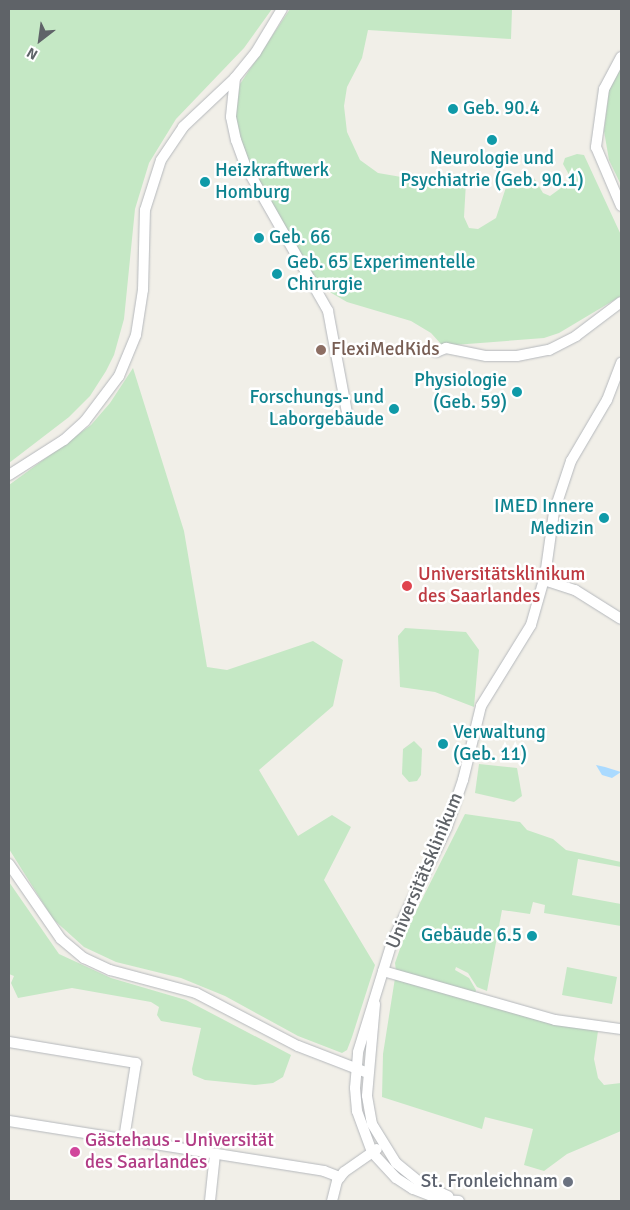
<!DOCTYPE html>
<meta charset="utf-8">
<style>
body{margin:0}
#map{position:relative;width:630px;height:1210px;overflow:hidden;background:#f1efe8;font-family:Signika,sans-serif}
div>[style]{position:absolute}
.green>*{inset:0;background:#c5e8c5}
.water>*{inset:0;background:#aadaff}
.roads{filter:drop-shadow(0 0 1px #b5b8bc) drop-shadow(0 0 1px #b5b8bc)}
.minor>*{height:10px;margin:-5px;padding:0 5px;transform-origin:5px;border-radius:5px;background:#fff}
.dots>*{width:14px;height:14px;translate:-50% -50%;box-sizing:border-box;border:2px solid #fff;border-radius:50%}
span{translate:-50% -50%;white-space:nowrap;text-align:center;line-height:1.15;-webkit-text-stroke:5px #fff;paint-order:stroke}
.culture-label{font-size:19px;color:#0d838f}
.left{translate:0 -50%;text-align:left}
.right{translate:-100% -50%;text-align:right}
.education-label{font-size:19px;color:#785e54}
.health-label{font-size:19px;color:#be3a42}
.street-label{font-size:19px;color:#5f6368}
.hotel-label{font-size:19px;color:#b23c85}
.worship-label{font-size:19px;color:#5b616d}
.frame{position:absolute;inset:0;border:10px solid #5f6368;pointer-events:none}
.north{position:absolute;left:15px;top:15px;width:50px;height:50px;-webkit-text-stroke:4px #fff;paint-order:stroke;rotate:210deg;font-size:14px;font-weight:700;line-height:20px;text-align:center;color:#5f6368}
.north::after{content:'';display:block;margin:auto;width:18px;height:22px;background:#5f6368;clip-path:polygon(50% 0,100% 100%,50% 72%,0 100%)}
</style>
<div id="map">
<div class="green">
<i style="clip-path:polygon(9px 9px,272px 9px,244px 48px,176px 119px,149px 163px,135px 209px,124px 319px,114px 355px,106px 371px,90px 396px,69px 417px,9px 463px)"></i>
<i style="clip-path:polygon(290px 9px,512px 9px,511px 39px,368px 30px,362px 58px,347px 87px,344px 106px,347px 132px,360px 160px,378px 173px,413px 179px,461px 178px,466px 182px,464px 217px,469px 228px,478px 229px,496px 218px,509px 178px,534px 178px,543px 193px,550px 196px,572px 180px,563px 164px,565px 158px,577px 154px,584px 155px,621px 235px,621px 296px,559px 333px,544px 338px,454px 345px,441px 344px,431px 333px,411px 321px,347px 302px,321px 287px,248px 164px,234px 126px,240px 84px)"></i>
<i style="clip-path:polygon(621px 67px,621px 185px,609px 160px,604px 131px,609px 90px)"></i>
<i style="clip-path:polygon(133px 368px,184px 531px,207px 667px,227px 670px,313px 641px,343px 660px,333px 706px,259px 770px,298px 836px,332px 815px,351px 827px,324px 880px,375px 965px,352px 1037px,347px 1050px,342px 1053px,298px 1036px,225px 996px,181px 978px,116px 962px,84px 947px,53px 919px,9px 849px,9px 485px,91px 425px,110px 403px)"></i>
<i style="clip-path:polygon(405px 628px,466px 632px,479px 650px,474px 707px,435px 692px,400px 687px,398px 636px)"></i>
<i style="clip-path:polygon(414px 741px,422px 749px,421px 775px,417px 781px,409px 782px,402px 774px,403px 749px)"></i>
<i style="clip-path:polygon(479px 764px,517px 768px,522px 796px,514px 802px,475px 793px)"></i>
<i style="clip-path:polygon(465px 814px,520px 822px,527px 830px,553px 839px,566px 850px,621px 862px,621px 867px,578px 859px,572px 895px,621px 904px,621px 926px,544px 913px,545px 905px,533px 902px,530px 914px,502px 910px,487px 991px,477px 987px,468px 973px,456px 967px,455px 970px,469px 978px,476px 990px,475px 994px,396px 971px,395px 963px,407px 929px)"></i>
<i style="clip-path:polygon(9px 882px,59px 954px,111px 978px,186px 1000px,291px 1055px,283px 1077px,273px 1083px,255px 1085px,205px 1080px,193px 1075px,192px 1069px,201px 1028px,161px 1021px,157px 1015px,159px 1007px,151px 1002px,72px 988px,18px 998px,11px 983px,14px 976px,9px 974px)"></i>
<i style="clip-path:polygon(567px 967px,617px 977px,612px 1004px,562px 995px)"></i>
<i style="clip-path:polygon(395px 978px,554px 1023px,598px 1031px,594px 1059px,598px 1078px,604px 1085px,621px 1083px,621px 1131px,567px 1154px,544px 1171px,524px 1165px,533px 1129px,485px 1117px,482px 1129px,382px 1097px,383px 1054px)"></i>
</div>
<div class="water">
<i style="clip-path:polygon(596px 765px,605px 767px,621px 772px,612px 778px,602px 775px)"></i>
</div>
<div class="roads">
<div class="minor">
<i style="left:621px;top:57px;width:36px;rotate:118deg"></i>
<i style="left:604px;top:89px;width:59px;rotate:97.9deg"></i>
<i style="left:596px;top:147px;width:64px;rotate:67deg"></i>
<i style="left:235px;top:78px;width:39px;rotate:96deg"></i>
<i style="left:231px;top:117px;width:24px;rotate:78deg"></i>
<i style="left:236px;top:140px;width:29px;rotate:70deg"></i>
<i style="left:246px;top:167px;width:166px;rotate:60.3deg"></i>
<i style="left:328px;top:311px;width:109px;rotate:79.4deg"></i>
<i style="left:436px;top:352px;width:11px;rotate:-22deg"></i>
<i style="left:446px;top:348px;width:41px;rotate:11.3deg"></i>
<i style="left:486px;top:356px;width:31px"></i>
<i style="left:517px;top:356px;width:33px;rotate:-11deg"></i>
<i style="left:549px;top:350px;width:30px;rotate:-27deg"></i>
<i style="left:576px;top:336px;width:56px;rotate:-37.1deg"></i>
<i style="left:9px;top:475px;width:65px;rotate:-32.5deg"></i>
<i style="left:64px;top:440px;width:28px;rotate:-42deg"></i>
<i style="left:85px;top:421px;width:56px;rotate:-52.9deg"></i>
<i style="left:119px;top:376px;width:44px;rotate:-67.5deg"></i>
<i style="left:136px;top:335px;width:46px;rotate:-81.2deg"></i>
<i style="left:143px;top:290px;width:80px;rotate:-88.6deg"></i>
<i style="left:145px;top:210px;width:52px;rotate:-72.3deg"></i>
<i style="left:161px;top:160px;width:40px;rotate:-56deg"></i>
<i style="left:183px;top:127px;width:71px;rotate:-43.3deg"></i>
<i style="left:235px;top:78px;width:33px;rotate:-51deg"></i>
<i style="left:256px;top:52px;width:50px;rotate:-58.8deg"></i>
<i style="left:544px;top:580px;width:33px;rotate:18deg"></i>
<i style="left:575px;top:590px;width:54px;rotate:32.2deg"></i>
<i style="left:9px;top:864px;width:91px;rotate:55.3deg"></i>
<i style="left:61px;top:939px;width:30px;rotate:40deg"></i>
<i style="left:84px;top:958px;width:29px;rotate:25deg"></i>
<i style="left:110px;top:970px;width:89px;rotate:15deg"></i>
<i style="left:196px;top:993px;width:115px;rotate:27.5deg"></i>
<i style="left:298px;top:1046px;width:75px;rotate:21.1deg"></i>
<i style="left:383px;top:971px;width:179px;rotate:15.9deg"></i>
<i style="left:555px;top:1020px;width:67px;rotate:7.8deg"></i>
<i style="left:375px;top:1004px;width:92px;rotate:95deg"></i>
<i style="left:367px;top:1096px;width:28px;rotate:80deg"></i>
<i style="left:372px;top:1124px;width:46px;rotate:58.4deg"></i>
<i style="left:396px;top:1163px;width:33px;rotate:39deg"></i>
<i style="left:422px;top:1184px;width:29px;rotate:25deg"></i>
<i style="left:9px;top:1042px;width:129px;rotate:9.4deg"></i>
<i style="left:136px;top:1063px;width:77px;rotate:99deg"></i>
<i style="left:9px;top:1121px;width:319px;rotate:9deg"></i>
<i style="left:324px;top:1171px;width:17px;rotate:21deg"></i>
<i style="left:210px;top:1201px;width:47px;rotate:-83.9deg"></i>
<i style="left:332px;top:1201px;width:21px;rotate:-76deg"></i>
<i style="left:337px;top:1181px;width:11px;rotate:-52deg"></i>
<i style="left:344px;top:1172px;width:40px;rotate:-34.9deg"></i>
<i style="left:459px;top:1201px;width:17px;rotate:-177deg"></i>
<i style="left:442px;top:1200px;width:31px;rotate:-159deg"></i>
<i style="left:413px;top:1189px;width:20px;rotate:-147deg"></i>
<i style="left:396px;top:1178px;width:35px;rotate:-133deg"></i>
<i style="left:372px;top:1152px;width:44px;rotate:-110.1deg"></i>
<i style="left:357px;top:1111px;width:23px;rotate:-95deg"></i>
<i style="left:355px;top:1088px;width:36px;rotate:-85deg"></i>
<i style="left:358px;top:1052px;width:115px;rotate:-72.8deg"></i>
<i style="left:392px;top:942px;width:127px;rotate:-64.4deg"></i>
<i style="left:447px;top:827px;width:50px;rotate:-71.2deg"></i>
<i style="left:463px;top:780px;width:76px;rotate:-76.3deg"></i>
<i style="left:481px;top:706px;width:95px;rotate:-58.3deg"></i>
<i style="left:531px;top:625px;width:51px;rotate:-74.1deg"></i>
<i style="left:545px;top:576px;width:65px;rotate:-82deg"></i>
<i style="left:554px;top:512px;width:54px;rotate:-71.6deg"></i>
<i style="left:571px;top:461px;width:71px;rotate:-59.5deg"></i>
<i style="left:607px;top:400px;width:40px;rotate:-69deg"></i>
</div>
</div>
<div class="dots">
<i style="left:453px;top:109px;background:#0f9aa8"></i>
<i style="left:492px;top:140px;background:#0f9aa8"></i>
<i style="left:205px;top:182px;background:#0f9aa8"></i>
<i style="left:259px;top:238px;background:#0f9aa8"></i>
<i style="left:277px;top:274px;background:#0f9aa8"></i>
<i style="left:321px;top:350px;background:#8d6e63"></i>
<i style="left:517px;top:392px;background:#0f9aa8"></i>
<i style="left:394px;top:409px;background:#0f9aa8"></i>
<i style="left:604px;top:518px;background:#0f9aa8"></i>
<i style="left:407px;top:586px;background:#e0444e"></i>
<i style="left:443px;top:744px;background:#0f9aa8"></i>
<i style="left:532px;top:936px;background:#0f9aa8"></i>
<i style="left:75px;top:1152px;background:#d1479c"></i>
<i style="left:568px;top:1182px;background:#6b7280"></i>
</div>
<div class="culture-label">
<span class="left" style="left:463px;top:109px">Geb. 90.4</span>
<span style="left:492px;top:170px">Neurologie und<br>Psychiatrie (Geb. 90.1)</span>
<span class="left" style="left:215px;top:182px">Heizkraftwerk<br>Homburg</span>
<span class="left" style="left:269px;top:238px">Geb. 66</span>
<span class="left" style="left:287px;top:274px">Geb. 65 Experimentelle<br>Chirurgie</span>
<span class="right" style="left:507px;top:392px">Physiologie<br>(Geb. 59)</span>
<span class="right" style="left:384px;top:409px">Forschungs- und<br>Laborgebäude</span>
<span class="right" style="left:594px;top:518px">IMED Innere<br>Medizin</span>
<span class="left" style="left:453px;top:744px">Verwaltung<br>(Geb. 11)</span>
<span class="right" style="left:522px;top:936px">Gebäude 6.5</span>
</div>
<div class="education-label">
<span class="left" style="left:331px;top:350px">FlexiMedKids</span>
</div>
<div class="health-label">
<span class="left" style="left:418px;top:586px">Universitätsklinikum<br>des Saarlandes</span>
</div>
<div class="street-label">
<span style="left:425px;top:871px;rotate:-67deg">Universitätsklinikum</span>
</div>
<div class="hotel-label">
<span class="left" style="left:85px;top:1152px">Gästehaus - Universität<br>des Saarlandes</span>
</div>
<div class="worship-label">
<span class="right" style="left:558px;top:1182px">St. Fronleichnam</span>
</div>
<div class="frame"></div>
<div class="north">N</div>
</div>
